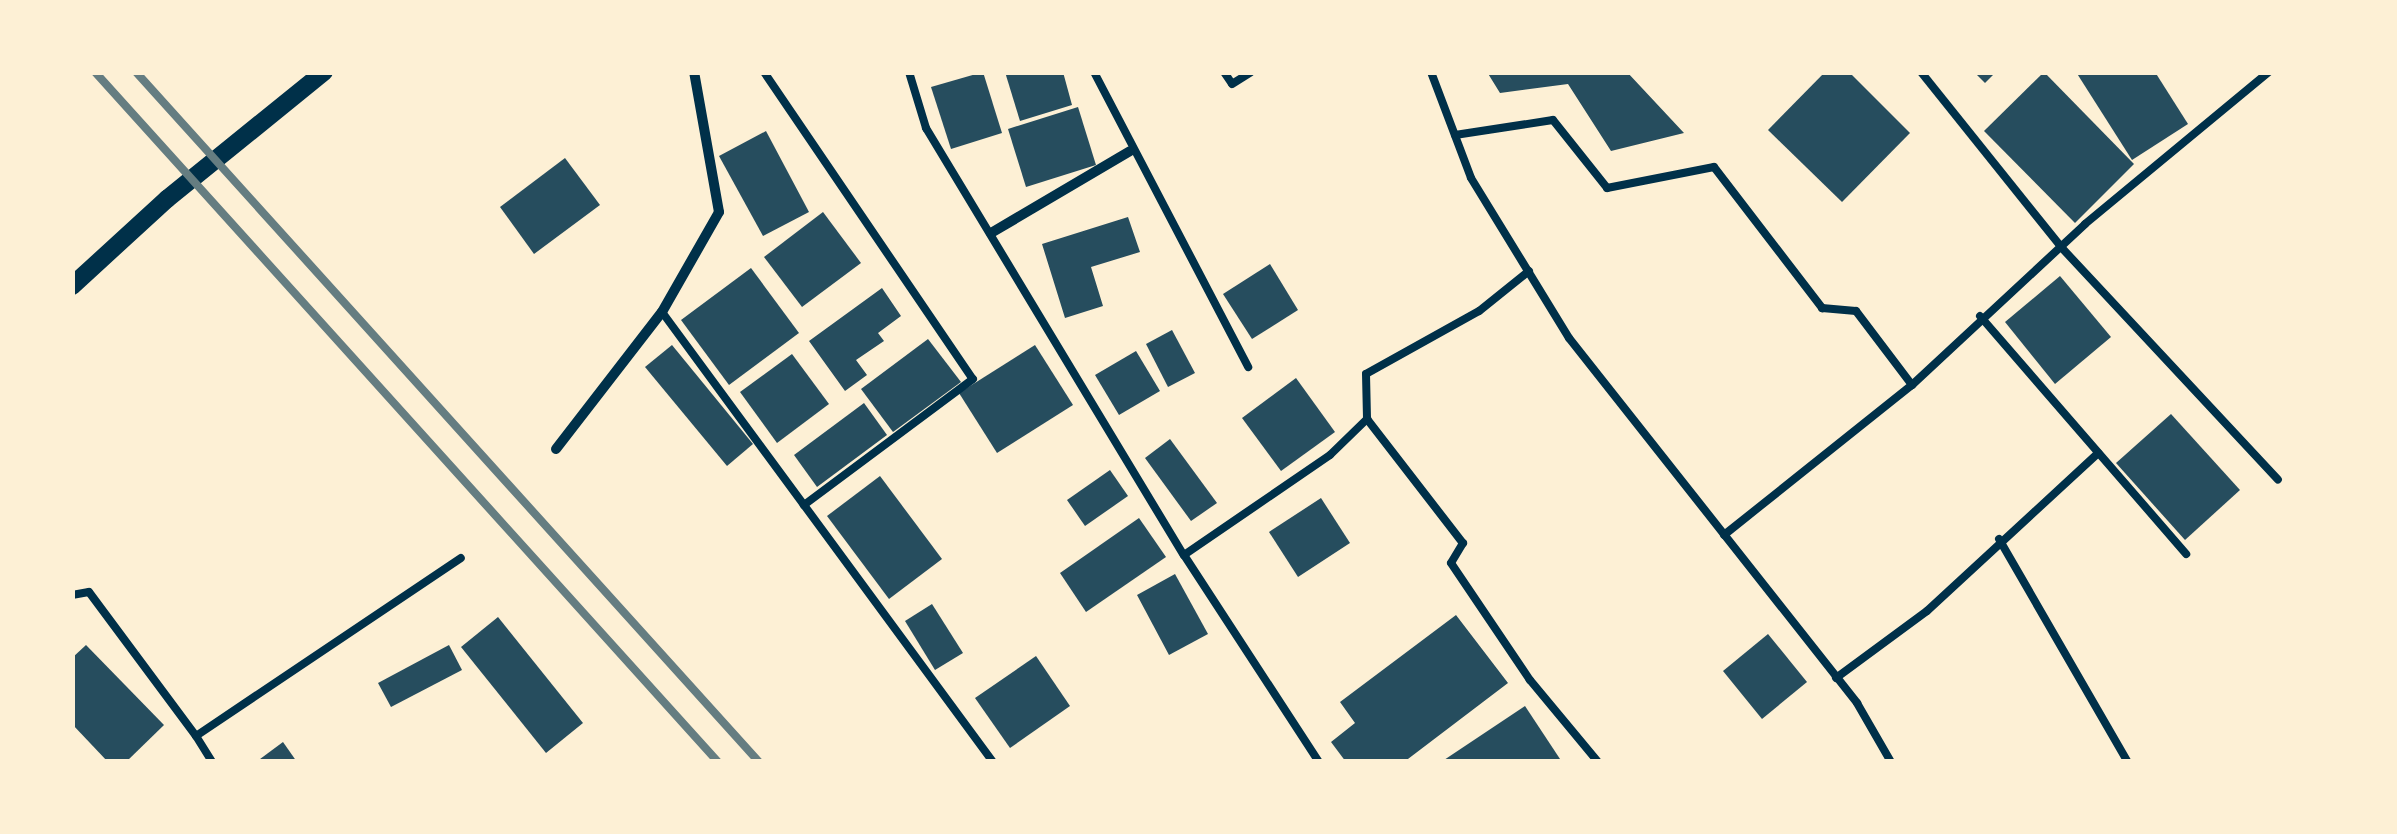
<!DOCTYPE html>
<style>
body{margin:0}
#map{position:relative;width:2397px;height:834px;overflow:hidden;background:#fdf0d5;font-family:"Nunito Sans",sans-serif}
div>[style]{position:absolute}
.building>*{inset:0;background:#264d5e}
.service>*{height:8px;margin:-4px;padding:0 4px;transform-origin:4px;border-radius:4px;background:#003049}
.minor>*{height:10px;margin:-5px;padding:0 5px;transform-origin:5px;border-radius:5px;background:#003049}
.tertiary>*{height:18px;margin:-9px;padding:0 9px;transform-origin:9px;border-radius:9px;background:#003049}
.rail>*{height:8px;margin:-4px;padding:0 4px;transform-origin:4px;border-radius:4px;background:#657d81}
span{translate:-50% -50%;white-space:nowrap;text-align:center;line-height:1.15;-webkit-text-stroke:9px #fdf0d5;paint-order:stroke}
.frame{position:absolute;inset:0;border:75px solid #fdf0d5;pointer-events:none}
</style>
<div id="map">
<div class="building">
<i style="clip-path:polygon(983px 72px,1002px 133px,951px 149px,931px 87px)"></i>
<i style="clip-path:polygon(1005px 72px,1063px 72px,1072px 105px,1020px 121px)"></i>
<i style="clip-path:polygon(1487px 72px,1627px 72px,1684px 133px,1611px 151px,1568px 84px,1500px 93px)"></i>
<i style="clip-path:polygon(1825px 72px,1849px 72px,1910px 133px,1842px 202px,1768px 130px)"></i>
<i style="clip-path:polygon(1974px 72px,1996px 72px,1985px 83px)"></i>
<i style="clip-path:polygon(2044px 72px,2134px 164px,2075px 223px,1984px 131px)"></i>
<i style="clip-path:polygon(2076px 72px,2155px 72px,2188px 124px,2132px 160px)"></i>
<i style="clip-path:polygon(1078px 107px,1096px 165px,1026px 187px,1008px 129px)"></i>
<i style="clip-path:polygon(766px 131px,809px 212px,763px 236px,719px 156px)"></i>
<i style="clip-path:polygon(565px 158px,600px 205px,534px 254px,500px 207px)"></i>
<i style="clip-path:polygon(823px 212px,861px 263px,802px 307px,764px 257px)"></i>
<i style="clip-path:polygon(1128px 217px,1140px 252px,1091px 267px,1103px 306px,1065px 318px,1042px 244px)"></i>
<i style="clip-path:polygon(1270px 264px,1298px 310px,1252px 339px,1223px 294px)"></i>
<i style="clip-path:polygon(751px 268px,799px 333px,729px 385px,681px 320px)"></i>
<i style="clip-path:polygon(2060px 276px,2111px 337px,2055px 384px,2005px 322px)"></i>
<i style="clip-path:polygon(882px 288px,901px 316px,878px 333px,884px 341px,856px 360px,867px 375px,845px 391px,809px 341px)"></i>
<i style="clip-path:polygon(1172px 330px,1195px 373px,1168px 387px,1146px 344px)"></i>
<i style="clip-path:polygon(928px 339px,961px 382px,893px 432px,861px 389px)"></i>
<i style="clip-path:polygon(672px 345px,753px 444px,727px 466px,645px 367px)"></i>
<i style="clip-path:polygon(1035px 345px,1073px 405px,997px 453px,959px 393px)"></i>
<i style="clip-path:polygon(1136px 351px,1160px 391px,1119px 415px,1095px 375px)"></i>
<i style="clip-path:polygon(792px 354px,829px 404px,777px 443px,740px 392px)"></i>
<i style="clip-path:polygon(1296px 378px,1335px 432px,1281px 471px,1242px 418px)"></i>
<i style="clip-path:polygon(864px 403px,887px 435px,817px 487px,794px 455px)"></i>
<i style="clip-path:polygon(2171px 414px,2240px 490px,2185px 540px,2116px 463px)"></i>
<i style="clip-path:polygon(1170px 439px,1217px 503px,1191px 521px,1145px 458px)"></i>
<i style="clip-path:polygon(1110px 470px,1128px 496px,1085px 526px,1067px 500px)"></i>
<i style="clip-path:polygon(880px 476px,942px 559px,889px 599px,827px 516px)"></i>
<i style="clip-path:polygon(1321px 498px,1350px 543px,1298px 577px,1269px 532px)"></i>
<i style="clip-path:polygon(1139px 518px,1166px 557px,1086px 612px,1060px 573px)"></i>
<i style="clip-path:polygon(1175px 574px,1208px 634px,1169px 655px,1137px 595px)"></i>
<i style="clip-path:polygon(932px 604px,963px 653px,935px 670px,905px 621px)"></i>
<i style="clip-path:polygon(1456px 615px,1508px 683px,1404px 762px,1346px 762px,1331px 742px,1355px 723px,1340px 702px)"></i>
<i style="clip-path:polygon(498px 617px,583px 723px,546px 753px,461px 647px)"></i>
<i style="clip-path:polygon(1768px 634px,1807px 682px,1762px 719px,1723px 671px)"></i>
<i style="clip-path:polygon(86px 645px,164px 725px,126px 762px,108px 762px,72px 724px,72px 658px)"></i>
<i style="clip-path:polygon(449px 645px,462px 670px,391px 707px,378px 683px)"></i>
<i style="clip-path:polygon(1036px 656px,1070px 706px,1010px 748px,975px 698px)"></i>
<i style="clip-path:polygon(1525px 706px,1562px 762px,1441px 762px)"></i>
<i style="clip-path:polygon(283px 742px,297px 762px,256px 762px)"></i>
</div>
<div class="service">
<i style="left:764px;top:72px;width:371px;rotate:55.8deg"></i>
<i style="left:973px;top:379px;width:211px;rotate:143.3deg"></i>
<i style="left:909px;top:72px;width:59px;rotate:73.1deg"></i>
<i style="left:926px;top:128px;width:499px;rotate:58.9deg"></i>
<i style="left:1184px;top:555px;width:247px;rotate:56.9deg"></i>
<i style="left:1094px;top:72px;width:333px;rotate:62.4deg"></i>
<i style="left:1224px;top:72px;width:14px;rotate:56deg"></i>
<i style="left:1232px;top:84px;width:22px;rotate:-32deg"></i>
<i style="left:1431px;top:72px;width:113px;rotate:69.3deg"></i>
<i style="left:1471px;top:178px;width:188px;rotate:58.5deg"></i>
<i style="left:1569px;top:338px;width:465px;rotate:51.7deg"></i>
<i style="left:1857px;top:703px;width:68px;rotate:60deg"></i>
<i style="left:1921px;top:72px;width:224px;rotate:51.3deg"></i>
<i style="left:2061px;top:247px;width:318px;rotate:47deg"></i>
<i style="left:1455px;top:135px;width:99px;rotate:-8.7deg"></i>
<i style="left:1553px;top:120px;width:87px;rotate:51.5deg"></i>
<i style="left:1607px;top:188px;width:109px;rotate:-11.1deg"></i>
<i style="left:1714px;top:167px;width:178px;rotate:52.5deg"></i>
<i style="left:1822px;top:308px;width:34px;rotate:5deg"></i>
<i style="left:1856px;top:311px;width:93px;rotate:52.9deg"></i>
<i style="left:1529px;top:271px;width:64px;rotate:141.3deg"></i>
<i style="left:1479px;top:311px;width:129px;rotate:150.9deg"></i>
<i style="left:1366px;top:374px;width:45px;rotate:88.7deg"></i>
<i style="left:1367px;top:419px;width:157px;rotate:52.3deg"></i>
<i style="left:1463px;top:543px;width:23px;rotate:121deg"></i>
<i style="left:1451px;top:563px;width:141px;rotate:56deg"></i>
<i style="left:1530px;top:680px;width:107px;rotate:50.3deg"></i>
<i style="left:662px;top:312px;width:559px;rotate:53.66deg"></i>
<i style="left:1980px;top:316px;width:315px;rotate:49.1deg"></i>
<i style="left:1724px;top:535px;width:241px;rotate:-38.6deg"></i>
<i style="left:1912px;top:385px;width:236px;rotate:-42.9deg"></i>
<i style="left:2085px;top:224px;width:239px;rotate:-39.6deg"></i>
<i style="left:1999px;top:539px;width:258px;rotate:60deg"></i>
<i style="left:1184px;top:555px;width:177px;rotate:-34.4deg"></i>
<i style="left:1330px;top:455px;width:52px;rotate:-44.2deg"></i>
<i style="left:72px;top:595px;width:17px;rotate:-10deg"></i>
<i style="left:89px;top:592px;width:179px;rotate:53.4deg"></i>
<i style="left:196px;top:736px;width:319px;rotate:-33.9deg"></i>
<i style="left:1836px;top:678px;width:113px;rotate:-36.4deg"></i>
<i style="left:1927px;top:611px;width:233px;rotate:-42.7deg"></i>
<i style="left:196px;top:736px;width:31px;rotate:58deg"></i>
</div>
<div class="minor">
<i style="left:991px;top:233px;width:161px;rotate:-30.5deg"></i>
<i style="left:556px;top:449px;width:173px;rotate:-52.3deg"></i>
<i style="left:662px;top:312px;width:115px;rotate:-60.3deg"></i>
<i style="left:719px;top:212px;width:142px;rotate:-100.1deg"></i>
</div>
<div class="tertiary">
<i style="left:72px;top:286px;width:129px;rotate:-42.5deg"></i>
<i style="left:167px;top:199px;width:202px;rotate:-39deg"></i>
</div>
<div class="rail">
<i style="left:95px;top:72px;width:930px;rotate:47.92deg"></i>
<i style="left:136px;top:72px;width:930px;rotate:47.92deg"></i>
</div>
<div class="frame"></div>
</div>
